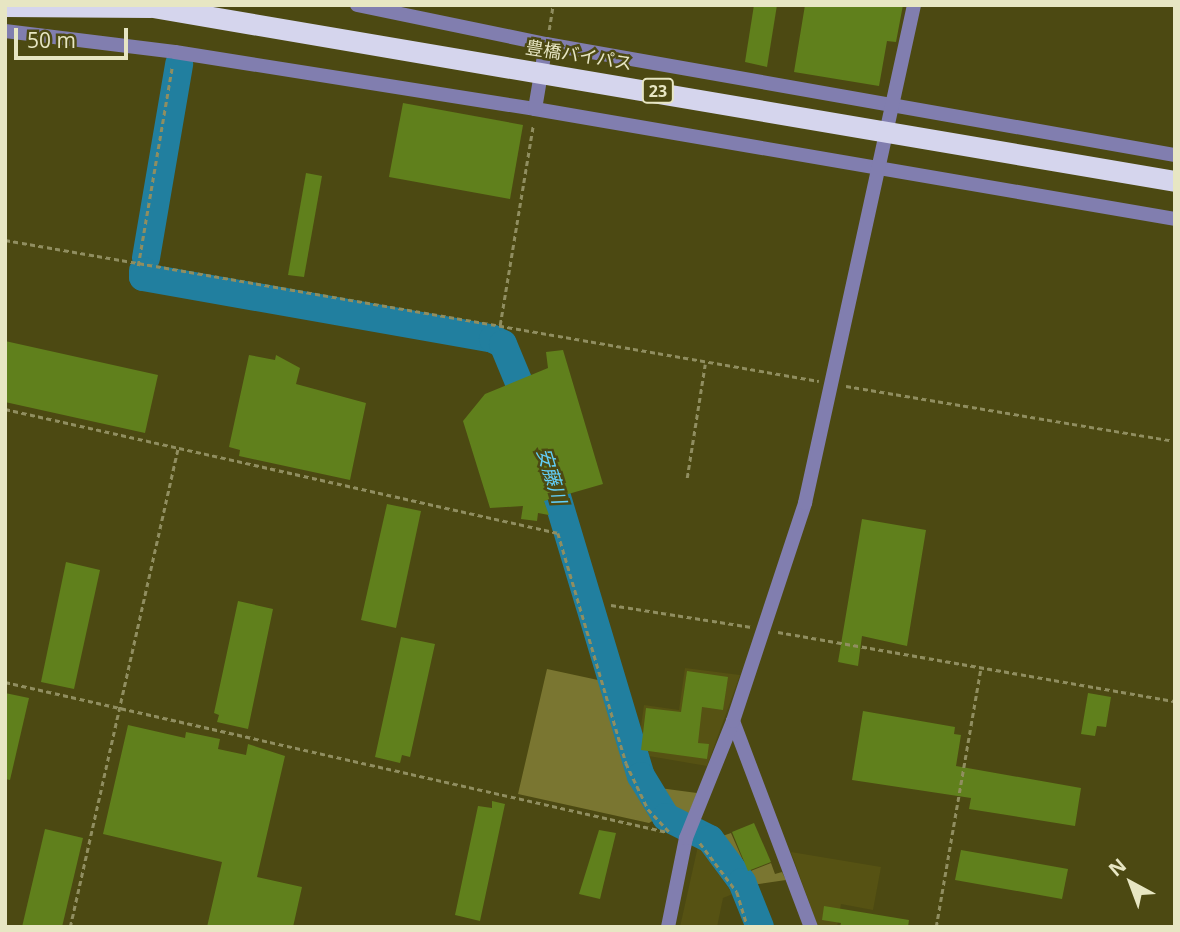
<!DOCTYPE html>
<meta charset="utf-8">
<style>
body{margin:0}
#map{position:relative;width:1180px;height:932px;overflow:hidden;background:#4c4912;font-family:"Open Sans","Noto Sans JP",sans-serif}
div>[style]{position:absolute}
.built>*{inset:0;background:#565213}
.green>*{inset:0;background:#7a7631}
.river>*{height:28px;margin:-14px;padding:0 14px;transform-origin:14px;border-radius:14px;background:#217f9f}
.building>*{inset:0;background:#60801c}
.path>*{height:2.5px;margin-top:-1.25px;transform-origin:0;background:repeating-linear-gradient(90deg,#908e60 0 5px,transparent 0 8.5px)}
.street>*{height:14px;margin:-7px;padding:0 7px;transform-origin:7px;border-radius:7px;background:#817eaf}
.highway>*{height:21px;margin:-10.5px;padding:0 10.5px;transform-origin:10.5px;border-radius:10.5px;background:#d5d5ed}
.highway-bridge>*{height:21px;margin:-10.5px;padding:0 10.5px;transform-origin:10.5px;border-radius:10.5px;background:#d5d5ed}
span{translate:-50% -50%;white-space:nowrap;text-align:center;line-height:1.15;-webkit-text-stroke:5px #4c4912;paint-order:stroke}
.shield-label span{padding:2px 5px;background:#4c4912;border:2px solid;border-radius:5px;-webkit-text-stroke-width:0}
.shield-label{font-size:16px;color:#e7e6c3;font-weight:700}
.street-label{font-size:18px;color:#e7e6c3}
.water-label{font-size:19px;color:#63cff9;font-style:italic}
.frame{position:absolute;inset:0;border:7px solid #e7e6c3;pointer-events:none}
.north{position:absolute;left:1096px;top:848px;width:70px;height:70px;-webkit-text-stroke:5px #4c4912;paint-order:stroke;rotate:319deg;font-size:19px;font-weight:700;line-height:28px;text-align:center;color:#e7e6c3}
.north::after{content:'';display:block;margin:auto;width:24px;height:32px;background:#e7e6c3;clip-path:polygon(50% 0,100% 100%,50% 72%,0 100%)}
.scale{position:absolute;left:14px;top:28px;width:114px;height:32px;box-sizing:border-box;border:4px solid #e7e6c3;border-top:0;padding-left:9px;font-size:21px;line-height:24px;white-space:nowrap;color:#e7e6c3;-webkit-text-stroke:5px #4c4912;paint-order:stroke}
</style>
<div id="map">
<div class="built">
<i style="clip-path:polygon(685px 668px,740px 675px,707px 766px,637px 754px,644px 705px,679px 710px)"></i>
<i style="clip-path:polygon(698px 846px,733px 894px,723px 898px,717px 927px,680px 927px)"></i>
<i style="clip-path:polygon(791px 852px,881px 867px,873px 910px,841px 904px,837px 927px,818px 927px)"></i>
</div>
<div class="green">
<i style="clip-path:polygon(547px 669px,598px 680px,622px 759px,654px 820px,649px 823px,518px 794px)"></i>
<i style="clip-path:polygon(652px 787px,697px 793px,685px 823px,672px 816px)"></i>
<i style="clip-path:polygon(731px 833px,748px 872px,771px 863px,775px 874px,782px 872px,786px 880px,752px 885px,714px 839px)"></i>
</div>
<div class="river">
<i style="left:146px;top:258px;width:197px;rotate:-80.3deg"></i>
<i style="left:143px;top:271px;width:6px;rotate:90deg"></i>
<i style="left:143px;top:277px;width:355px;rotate:10deg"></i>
<i style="left:493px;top:339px;width:11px;rotate:27deg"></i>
<i style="left:503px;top:344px;width:76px;rotate:67.5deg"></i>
<i style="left:546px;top:460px;width:330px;rotate:73.3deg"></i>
<i style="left:641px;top:776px;width:48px;rotate:58.6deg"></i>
<i style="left:666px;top:817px;width:49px;rotate:26.6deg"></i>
<i style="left:710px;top:839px;width:54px;rotate:53.3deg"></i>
<i style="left:742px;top:882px;width:48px;rotate:68.2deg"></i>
</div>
<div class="building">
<i style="clip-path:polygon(754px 5px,777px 5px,767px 67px,745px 62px)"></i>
<i style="clip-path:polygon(805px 5px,903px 5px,896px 42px,887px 41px,879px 86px,794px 72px)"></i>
<i style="clip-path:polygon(403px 103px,523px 125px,510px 199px,389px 177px)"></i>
<i style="clip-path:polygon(306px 173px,322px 176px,304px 277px,288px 275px)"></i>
<i style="clip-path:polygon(5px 341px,158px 375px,145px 433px,5px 402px)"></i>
<i style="clip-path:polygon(563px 350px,603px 484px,544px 501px,549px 515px,538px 513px,537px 521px,521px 519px,523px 506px,490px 508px,463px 421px,485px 394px,548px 368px,546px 352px)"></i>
<i style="clip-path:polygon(249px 355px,275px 360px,276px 355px,300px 368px,296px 384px,366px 403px,350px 480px,239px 456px,240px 450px,229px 447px)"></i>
<i style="clip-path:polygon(387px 504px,421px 511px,396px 628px,361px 620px)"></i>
<i style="clip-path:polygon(862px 519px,926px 530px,907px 646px,862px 636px,858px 666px,838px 662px)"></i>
<i style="clip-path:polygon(66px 562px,100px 570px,74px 689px,41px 682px)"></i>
<i style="clip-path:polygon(238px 601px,273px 609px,248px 729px,217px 722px,219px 715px,214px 713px)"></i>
<i style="clip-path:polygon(401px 637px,435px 644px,410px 757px,402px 755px,400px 763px,375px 757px)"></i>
<i style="clip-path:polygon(687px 671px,728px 677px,723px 710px,702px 707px,698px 743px,709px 744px,707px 759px,641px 750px,646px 708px,681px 712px)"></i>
<i style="clip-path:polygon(5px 693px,29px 698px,10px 780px,5px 779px)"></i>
<i style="clip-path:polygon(1088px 693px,1111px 697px,1106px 727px,1097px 726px,1095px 736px,1081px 734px)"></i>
<i style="clip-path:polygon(863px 711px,955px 727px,954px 734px,961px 735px,956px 766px,1081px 788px,1075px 826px,969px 809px,971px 798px,852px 780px)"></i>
<i style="clip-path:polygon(128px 725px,185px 738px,186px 732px,220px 739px,218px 749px,246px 755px,248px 744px,285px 756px,257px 877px,302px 887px,293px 927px,207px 927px,222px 862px,103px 834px)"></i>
<i style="clip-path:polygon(492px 801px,505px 804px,480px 921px,455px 915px,478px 806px,492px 808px)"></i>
<i style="clip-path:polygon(754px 823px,771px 862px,748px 871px,732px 832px)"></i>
<i style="clip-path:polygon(45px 829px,83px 838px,62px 927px,22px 927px)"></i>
<i style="clip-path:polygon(599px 830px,616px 833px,600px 899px,579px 894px)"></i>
<i style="clip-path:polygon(961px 850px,1068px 869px,1062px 899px,955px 880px)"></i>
<i style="clip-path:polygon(824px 906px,909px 920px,908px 927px,840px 927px,841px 923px,822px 920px)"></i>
</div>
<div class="path">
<i style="left:549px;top:30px;width:25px;rotate:-81deg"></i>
<i style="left:5px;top:240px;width:826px;rotate:9.83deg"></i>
<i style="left:138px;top:266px;width:202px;rotate:-80.3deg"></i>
<i style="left:500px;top:325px;width:203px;rotate:-80.6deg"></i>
<i style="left:846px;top:386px;width:334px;rotate:9.5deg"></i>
<i style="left:5px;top:409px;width:567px;rotate:12.64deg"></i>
<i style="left:558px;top:533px;width:240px;rotate:73.5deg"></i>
<i style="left:626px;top:763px;width:51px;rotate:64.4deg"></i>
<i style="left:648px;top:809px;width:33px;rotate:47deg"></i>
<i style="left:687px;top:478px;width:115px;rotate:-81deg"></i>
<i style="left:611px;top:605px;width:142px;rotate:8.9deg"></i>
<i style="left:778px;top:632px;width:403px;rotate:9.9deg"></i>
<i style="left:5px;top:682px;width:679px;rotate:12.77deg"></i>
<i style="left:700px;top:843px;width:61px;rotate:52.9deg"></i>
<i style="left:737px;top:892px;width:37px;rotate:73deg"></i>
<i style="left:70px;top:927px;width:492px;rotate:-77.3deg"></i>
<i style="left:936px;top:927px;width:264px;rotate:-80.2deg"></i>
</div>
<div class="street">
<i style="left:357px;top:5px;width:193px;rotate:11.7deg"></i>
<i style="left:546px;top:44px;width:639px;rotate:10.01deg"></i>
<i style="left:5px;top:31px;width:171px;rotate:7deg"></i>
<i style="left:175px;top:52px;width:364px;rotate:9deg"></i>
<i style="left:535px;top:109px;width:649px;rotate:9.75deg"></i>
<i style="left:535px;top:109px;width:66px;rotate:-80.4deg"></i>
<i style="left:733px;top:721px;width:220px;rotate:69.3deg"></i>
<i style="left:668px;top:927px;width:91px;rotate:-78.6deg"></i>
<i style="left:686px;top:838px;width:126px;rotate:-68.1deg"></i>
<i style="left:733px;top:721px;width:230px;rotate:-71.7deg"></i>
<i style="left:805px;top:503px;width:510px;rotate:-77.65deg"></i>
</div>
<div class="highway">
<i style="left:5px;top:6px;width:145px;rotate:0.4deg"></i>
</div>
<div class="highway-bridge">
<i style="left:141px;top:5px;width:1049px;rotate:9.66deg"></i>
</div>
<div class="shield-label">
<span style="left:658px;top:91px">23</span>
</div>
<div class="street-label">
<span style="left:579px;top:55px;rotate:9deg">豊橋バイパス</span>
</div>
<div class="water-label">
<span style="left:551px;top:476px;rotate:73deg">安藤川</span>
</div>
<div class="frame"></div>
<div class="north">N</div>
<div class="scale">50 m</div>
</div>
